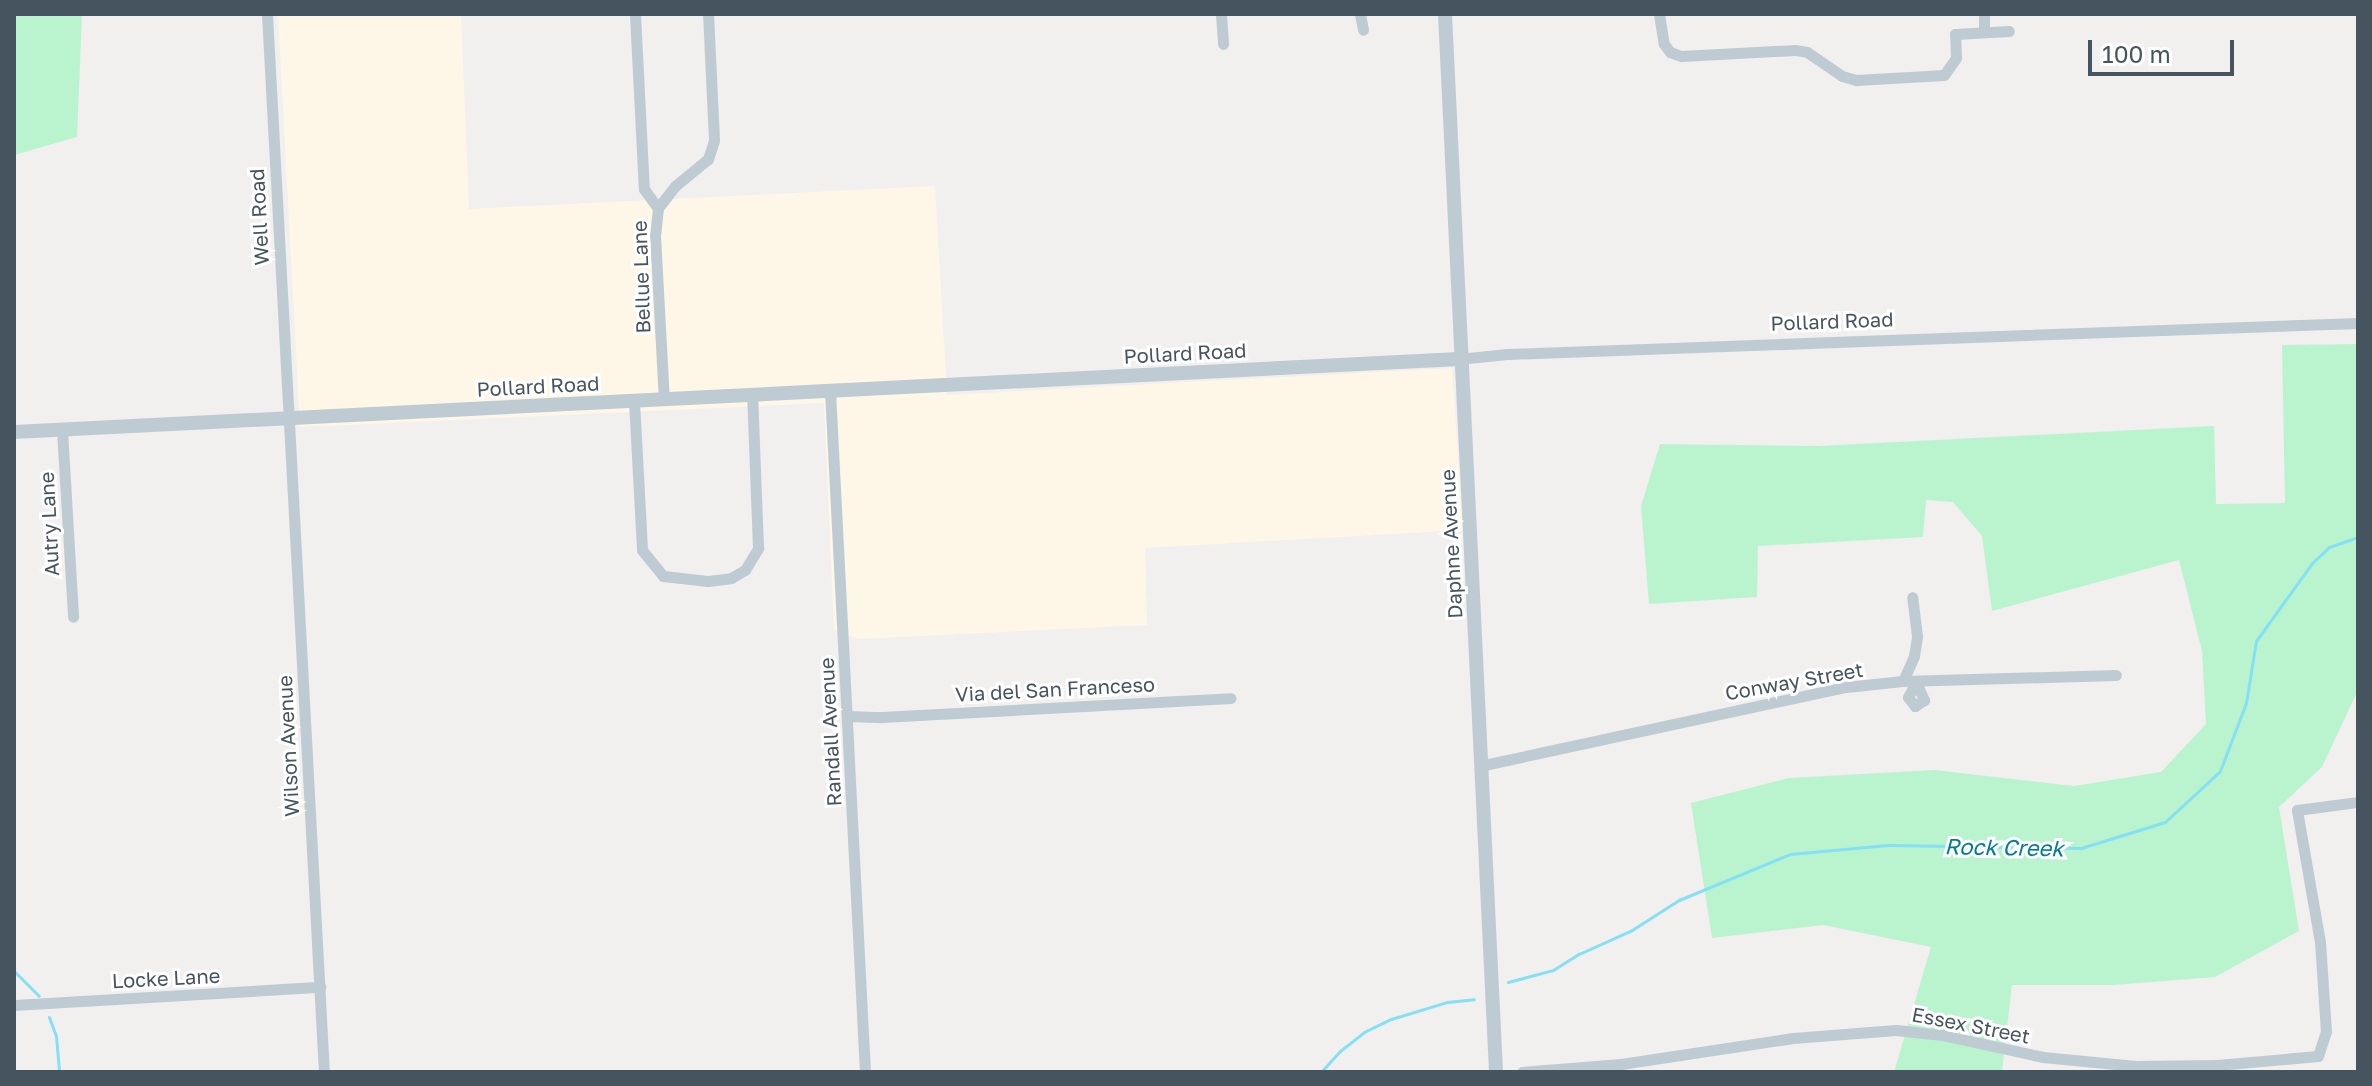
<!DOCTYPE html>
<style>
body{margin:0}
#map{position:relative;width:2372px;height:1086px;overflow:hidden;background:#f2efef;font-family:"Golos Text",sans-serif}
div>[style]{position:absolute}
.commercial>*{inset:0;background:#fef7e8}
.green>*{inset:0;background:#baf4cf}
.stream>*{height:3px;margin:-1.5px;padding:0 1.5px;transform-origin:1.5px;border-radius:1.5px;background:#83e0f5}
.minor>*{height:11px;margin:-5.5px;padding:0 5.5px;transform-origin:5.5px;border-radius:5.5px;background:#bfcbd3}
.tertiary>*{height:14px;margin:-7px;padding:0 7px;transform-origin:7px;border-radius:7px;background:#bfcbd3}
span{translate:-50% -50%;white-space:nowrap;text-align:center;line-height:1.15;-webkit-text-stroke:6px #fff;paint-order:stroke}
.street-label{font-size:20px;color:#46545f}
.water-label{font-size:22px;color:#037b97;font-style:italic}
.frame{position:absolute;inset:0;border:16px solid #46545f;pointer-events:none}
.scale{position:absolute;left:2088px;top:40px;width:146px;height:36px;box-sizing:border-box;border:4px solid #46545f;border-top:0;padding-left:10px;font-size:24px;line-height:28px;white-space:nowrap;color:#46545f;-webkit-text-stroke:6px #fff;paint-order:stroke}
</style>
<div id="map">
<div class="commercial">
<i style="clip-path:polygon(278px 14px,461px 14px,469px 209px,935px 186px,947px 395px,1452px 368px,1463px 530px,1145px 548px,1147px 625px,859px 639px,834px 630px,824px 403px,300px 427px)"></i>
</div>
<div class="green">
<i style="clip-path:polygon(14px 14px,82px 14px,77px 137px,14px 155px)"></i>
<i style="clip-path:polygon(2358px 344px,2358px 690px,2322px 767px,2279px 807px,2299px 931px,2215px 977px,2114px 985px,2012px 985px,2002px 1072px,1894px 1072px,1931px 947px,1823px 925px,1712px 938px,1691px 803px,1789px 778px,1935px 770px,2074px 786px,2161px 772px,2206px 724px,2202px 651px,2179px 560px,1992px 611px,1982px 536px,1953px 502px,1926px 500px,1923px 537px,1758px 546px,1757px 597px,1649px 604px,1641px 506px,1660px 444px,1818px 446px,2214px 426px,2216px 504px,2285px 503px,2282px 345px)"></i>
</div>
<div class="stream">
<i style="left:14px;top:971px;width:35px;rotate:45deg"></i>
<i style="left:1508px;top:982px;width:47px;rotate:-14.9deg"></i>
<i style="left:1553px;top:970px;width:31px;rotate:-32deg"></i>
<i style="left:1579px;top:954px;width:58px;rotate:-24.4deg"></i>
<i style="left:1632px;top:930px;width:56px;rotate:-32.6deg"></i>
<i style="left:1679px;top:900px;width:120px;rotate:-22.5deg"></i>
<i style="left:1790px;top:854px;width:98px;rotate:-5.2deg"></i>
<i style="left:1888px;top:845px;width:193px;rotate:0.9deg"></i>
<i style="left:2081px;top:848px;width:88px;rotate:-17.2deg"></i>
<i style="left:2165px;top:822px;width:75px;rotate:-42.8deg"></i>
<i style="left:2220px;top:771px;width:73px;rotate:-69.1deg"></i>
<i style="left:2246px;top:703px;width:63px;rotate:-80.8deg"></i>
<i style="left:2256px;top:641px;width:96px;rotate:-54.3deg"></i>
<i style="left:2312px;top:563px;width:23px;rotate:-43deg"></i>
<i style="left:2329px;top:547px;width:31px;rotate:-19deg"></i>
<i style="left:49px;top:1017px;width:20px;rotate:70deg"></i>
<i style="left:56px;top:1036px;width:36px;rotate:85deg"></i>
<i style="left:1321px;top:1072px;width:28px;rotate:-48deg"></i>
<i style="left:1340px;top:1051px;width:31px;rotate:-38deg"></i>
<i style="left:1364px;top:1032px;width:30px;rotate:-26deg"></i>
<i style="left:1391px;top:1019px;width:59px;rotate:-16.9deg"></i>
<i style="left:1447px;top:1002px;width:27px;rotate:-6deg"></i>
</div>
<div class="minor">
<i style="left:267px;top:14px;width:1060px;rotate:86.92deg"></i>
<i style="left:635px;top:14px;width:175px;rotate:87.1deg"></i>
<i style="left:644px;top:189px;width:24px;rotate:54deg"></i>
<i style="left:658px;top:208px;width:27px;rotate:96deg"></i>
<i style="left:655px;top:235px;width:164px;rotate:86.9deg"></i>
<i style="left:1221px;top:14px;width:30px;rotate:86deg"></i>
<i style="left:1360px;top:14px;width:16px;rotate:79deg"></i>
<i style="left:1659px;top:14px;width:30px;rotate:81deg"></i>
<i style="left:1664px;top:44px;width:10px;rotate:53deg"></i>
<i style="left:1670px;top:52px;width:12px;rotate:20deg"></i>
<i style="left:1681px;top:56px;width:114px;rotate:-3deg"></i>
<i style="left:1795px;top:50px;width:12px;rotate:9deg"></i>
<i style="left:1807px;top:52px;width:42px;rotate:34.4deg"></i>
<i style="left:1842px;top:76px;width:15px;rotate:16deg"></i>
<i style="left:1856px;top:80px;width:88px;rotate:-3.3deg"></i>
<i style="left:1944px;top:75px;width:21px;rotate:-55deg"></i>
<i style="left:1956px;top:58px;width:24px;rotate:-92deg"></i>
<i style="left:1955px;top:34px;width:54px;rotate:-3.2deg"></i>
<i style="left:1984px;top:14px;width:18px;rotate:90deg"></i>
<i style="left:658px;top:208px;width:28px;rotate:-52deg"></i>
<i style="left:675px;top:186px;width:43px;rotate:-39.3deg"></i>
<i style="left:708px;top:159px;width:20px;rotate:-72deg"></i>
<i style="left:714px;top:140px;width:126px;rotate:-92.7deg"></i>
<i style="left:1459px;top:359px;width:48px;rotate:-5.9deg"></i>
<i style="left:1507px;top:354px;width:852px;rotate:-2.09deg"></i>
<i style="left:830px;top:391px;width:682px;rotate:87.06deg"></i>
<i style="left:634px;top:401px;width:149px;rotate:86.9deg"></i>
<i style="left:642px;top:550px;width:33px;rotate:51deg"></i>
<i style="left:663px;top:576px;width:45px;rotate:6.3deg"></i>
<i style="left:708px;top:581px;width:23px;rotate:-7deg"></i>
<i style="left:731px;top:578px;width:16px;rotate:-30deg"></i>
<i style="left:745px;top:570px;width:26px;rotate:-59deg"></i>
<i style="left:758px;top:548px;width:153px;rotate:-92.2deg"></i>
<i style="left:62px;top:430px;width:187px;rotate:86.6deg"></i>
<i style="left:1903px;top:681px;width:27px;rotate:-66deg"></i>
<i style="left:1914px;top:656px;width:20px;rotate:-81deg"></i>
<i style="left:1917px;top:636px;width:39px;rotate:-97deg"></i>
<i style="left:1916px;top:682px;width:20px;rotate:66deg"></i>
<i style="left:1924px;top:700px;width:11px;rotate:146deg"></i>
<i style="left:1915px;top:706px;width:11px;rotate:-128deg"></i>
<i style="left:1908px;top:697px;width:17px;rotate:-62deg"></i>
<i style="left:848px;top:716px;width:34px;rotate:2deg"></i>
<i style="left:882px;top:717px;width:349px;rotate:-3.1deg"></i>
<i style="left:1484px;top:765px;width:370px;rotate:-12.2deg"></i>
<i style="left:1846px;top:687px;width:57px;rotate:-6deg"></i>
<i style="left:1903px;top:681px;width:213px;rotate:-1.6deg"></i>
<i style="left:14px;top:1005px;width:307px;rotate:-3.4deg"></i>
<i style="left:1522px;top:1072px;width:99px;rotate:-4.6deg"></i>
<i style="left:1621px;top:1064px;width:174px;rotate:-8.6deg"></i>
<i style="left:1793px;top:1038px;width:103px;rotate:-4.4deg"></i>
<i style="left:1896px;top:1030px;width:46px;rotate:6.2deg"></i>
<i style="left:1942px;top:1035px;width:103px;rotate:12.3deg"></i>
<i style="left:2043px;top:1057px;width:93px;rotate:5.5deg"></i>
<i style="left:2136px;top:1066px;width:81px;rotate:-0.7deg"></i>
<i style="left:2217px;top:1065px;width:101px;rotate:-5.1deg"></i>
<i style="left:2318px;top:1056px;width:25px;rotate:-72deg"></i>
<i style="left:2326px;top:1032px;width:90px;rotate:-93.8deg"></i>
<i style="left:2320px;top:942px;width:134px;rotate:-99.9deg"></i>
<i style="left:2297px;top:810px;width:62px;rotate:-7.5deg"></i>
</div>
<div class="tertiary">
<i style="left:1445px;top:14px;width:1059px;rotate:87.24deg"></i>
<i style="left:14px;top:432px;width:1447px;rotate:-2.89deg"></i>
</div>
<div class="street-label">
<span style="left:259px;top:217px;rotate:-93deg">Well Road</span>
<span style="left:641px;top:277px;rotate:-92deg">Bellue Lane</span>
<span style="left:1832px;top:321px;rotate:-2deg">Pollard Road</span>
<span style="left:1185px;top:353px;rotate:-3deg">Pollard Road</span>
<span style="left:538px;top:386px;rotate:-3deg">Pollard Road</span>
<span style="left:49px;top:524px;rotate:-93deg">Autry Lane</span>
<span style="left:1451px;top:544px;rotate:-93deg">Daphne Avenue</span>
<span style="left:1794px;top:681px;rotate:-10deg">Conway Street</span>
<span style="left:1055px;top:689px;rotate:-3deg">Via del San Franceso</span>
<span style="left:830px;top:732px;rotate:-93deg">Randall Avenue</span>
<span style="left:288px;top:746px;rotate:-93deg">Wilson Avenue</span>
<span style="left:166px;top:978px;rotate:-3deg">Locke Lane</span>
<span style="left:1971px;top:1025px;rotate:11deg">Essex Street</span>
</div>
<div class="water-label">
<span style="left:2004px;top:847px;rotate:1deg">Rock Creek</span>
</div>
<div class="frame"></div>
<div class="scale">100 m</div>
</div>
